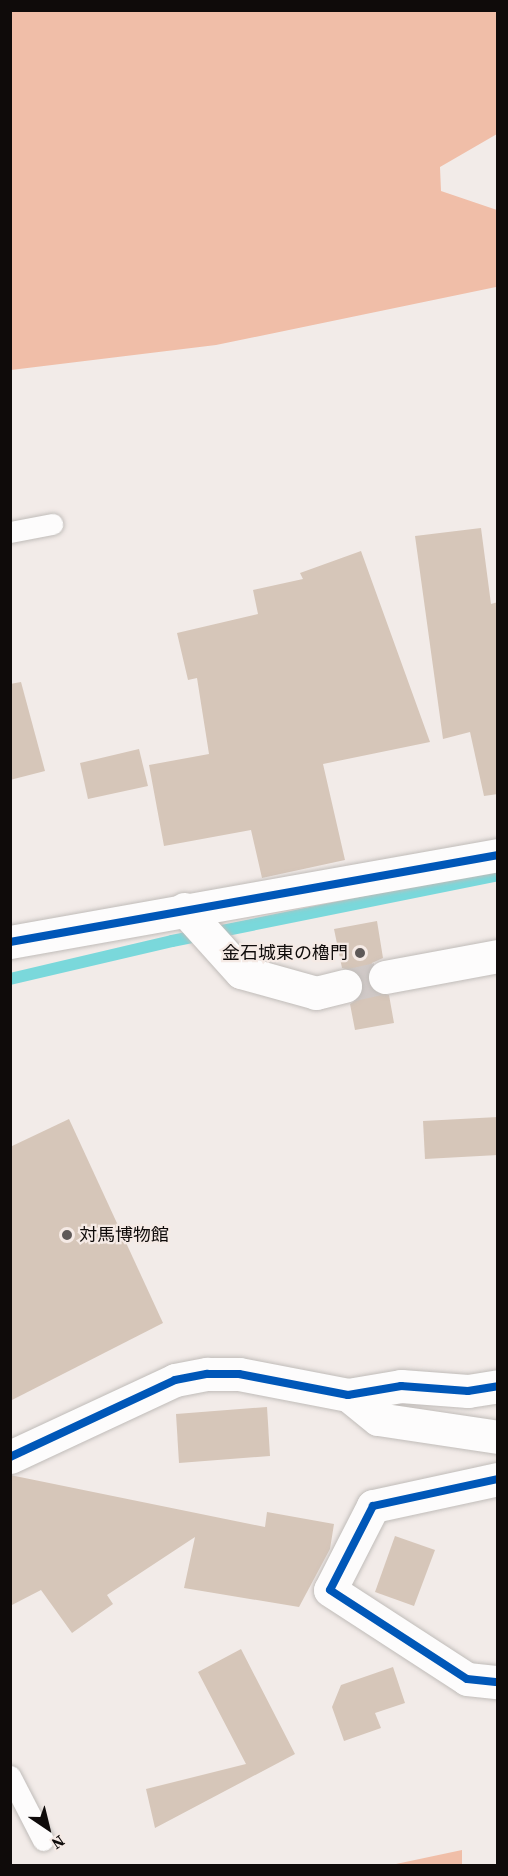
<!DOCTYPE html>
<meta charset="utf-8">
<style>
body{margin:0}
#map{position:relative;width:508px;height:1876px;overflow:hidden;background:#f2ebe8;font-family:"Source Serif 4","Noto Sans JP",serif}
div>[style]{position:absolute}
.forest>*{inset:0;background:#f0bea8}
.stream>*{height:12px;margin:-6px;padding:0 6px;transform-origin:6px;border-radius:6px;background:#7ad8db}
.building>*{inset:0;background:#d6c6b9}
.minor-tunnel>*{height:33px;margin-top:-16.5px;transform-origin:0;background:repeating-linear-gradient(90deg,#d0c9c7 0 33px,transparent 0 49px)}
.roads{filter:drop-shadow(0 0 2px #c0bcb9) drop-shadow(0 0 2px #c0bcb9)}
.service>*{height:21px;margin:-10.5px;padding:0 10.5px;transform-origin:10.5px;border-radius:10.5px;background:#fdfcfc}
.minor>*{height:33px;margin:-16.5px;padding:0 16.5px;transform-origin:16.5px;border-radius:16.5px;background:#fdfcfc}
.cycleway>*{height:8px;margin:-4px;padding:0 4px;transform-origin:4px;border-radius:4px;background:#0057b8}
.dots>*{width:16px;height:16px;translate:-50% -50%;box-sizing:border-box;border:3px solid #f5eae5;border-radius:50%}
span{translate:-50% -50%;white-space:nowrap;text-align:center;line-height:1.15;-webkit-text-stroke:4.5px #f5eae5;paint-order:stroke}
.poi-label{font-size:18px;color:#0f0b0a}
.right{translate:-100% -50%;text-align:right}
.left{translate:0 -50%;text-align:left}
.frame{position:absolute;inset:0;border:12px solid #0f0b0a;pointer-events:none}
.north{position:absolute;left:18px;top:1798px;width:60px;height:60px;-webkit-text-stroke:4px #f5eae5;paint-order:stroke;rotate:145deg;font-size:16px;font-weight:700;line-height:24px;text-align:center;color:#0f0b0a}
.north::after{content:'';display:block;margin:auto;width:21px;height:27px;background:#0f0b0a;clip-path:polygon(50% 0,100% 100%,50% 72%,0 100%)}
</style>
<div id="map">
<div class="forest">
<i style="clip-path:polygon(10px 11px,497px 11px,497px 134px,440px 167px,441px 191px,497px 210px,496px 287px,216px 345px,11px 370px)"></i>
<i style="clip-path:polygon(462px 1850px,462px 1865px,396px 1865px,396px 1864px)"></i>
</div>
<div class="stream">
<i style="left:10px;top:979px;width:166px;rotate:-13.2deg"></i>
<i style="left:172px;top:941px;width:333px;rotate:-11.4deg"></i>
</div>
<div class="building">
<i style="clip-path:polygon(481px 528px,491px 604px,498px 602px,498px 794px,484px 796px,470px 732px,443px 739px,415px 536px)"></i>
<i style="clip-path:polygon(361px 551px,430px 742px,323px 764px,345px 860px,262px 878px,251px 830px,164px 846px,149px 765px,209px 754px,197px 678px,188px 680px,177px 633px,258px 614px,253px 590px,303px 579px,300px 573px)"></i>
<i style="clip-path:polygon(21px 682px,45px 771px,10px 780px,10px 684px)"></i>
<i style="clip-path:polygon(139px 749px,148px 786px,88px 799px,80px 763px)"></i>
<i style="clip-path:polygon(377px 921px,383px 958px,372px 963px,367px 980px,371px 990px,389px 995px,394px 1023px,355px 1030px,350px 1004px,358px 999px,363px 982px,358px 973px,342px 968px,334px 929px)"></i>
<i style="clip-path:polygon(498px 1117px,498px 1155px,425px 1159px,423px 1121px)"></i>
<i style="clip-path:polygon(69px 1119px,163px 1323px,10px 1401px,10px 1147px)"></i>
<i style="clip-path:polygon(267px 1407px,270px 1456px,179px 1463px,176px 1414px)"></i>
<i style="clip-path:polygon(10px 1475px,265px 1527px,267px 1512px,334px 1524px,330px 1549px,299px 1607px,184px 1588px,195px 1537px,107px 1595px,113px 1604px,72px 1633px,41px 1590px,10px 1606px)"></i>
<i style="clip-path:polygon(395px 1536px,435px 1550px,414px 1606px,375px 1592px)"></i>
<i style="clip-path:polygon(241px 1649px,295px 1754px,155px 1828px,146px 1789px,246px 1764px,198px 1672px)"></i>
<i style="clip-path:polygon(393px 1667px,405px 1703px,375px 1713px,381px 1728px,344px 1741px,332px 1707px,341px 1685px)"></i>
</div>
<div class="minor-tunnel">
<i style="left:345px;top:986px;width:41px;rotate:-12.7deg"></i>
</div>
<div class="roads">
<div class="service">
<i style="left:10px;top:532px;width:43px;rotate:-10.8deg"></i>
<i style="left:10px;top:1776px;width:72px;rotate:62.7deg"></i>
</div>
<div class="minor">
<i style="left:184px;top:909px;width:85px;rotate:47.9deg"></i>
<i style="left:241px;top:972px;width:78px;rotate:15.6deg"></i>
<i style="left:316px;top:993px;width:30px;rotate:-14deg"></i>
<i style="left:10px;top:942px;width:496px;rotate:-10.1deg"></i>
<i style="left:385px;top:977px;width:115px;rotate:-10.5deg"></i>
<i style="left:348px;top:1395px;width:38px;rotate:39deg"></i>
<i style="left:378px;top:1419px;width:121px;rotate:8.5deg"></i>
<i style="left:10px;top:1457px;width:182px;rotate:-25deg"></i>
<i style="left:175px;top:1380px;width:33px;rotate:-11deg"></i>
<i style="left:207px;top:1374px;width:32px"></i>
<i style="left:239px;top:1374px;width:111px;rotate:10.9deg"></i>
<i style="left:348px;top:1395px;width:54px;rotate:-9.6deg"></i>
<i style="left:401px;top:1386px;width:67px;rotate:4.3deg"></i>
<i style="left:468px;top:1391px;width:30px;rotate:-9deg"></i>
<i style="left:498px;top:1479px;width:128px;rotate:167.8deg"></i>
<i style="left:373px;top:1506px;width:94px;rotate:117.1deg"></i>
<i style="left:330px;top:1590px;width:163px;rotate:33deg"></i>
<i style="left:467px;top:1679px;width:31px;rotate:6deg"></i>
</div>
</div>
<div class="cycleway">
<i style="left:10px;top:942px;width:496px;rotate:-10.1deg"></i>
<i style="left:10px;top:1457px;width:182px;rotate:-25deg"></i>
<i style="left:175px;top:1380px;width:33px;rotate:-11deg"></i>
<i style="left:207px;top:1374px;width:32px"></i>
<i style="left:239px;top:1374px;width:111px;rotate:10.9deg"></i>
<i style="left:348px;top:1395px;width:54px;rotate:-9.6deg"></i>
<i style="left:401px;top:1386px;width:67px;rotate:4.3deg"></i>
<i style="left:468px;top:1391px;width:30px;rotate:-9deg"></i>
<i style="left:498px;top:1479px;width:128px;rotate:167.8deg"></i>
<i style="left:373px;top:1506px;width:94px;rotate:117.1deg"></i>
<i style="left:330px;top:1590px;width:163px;rotate:33deg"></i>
<i style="left:467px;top:1679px;width:31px;rotate:6deg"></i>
</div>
<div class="dots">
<i style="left:360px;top:953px;background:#5e5958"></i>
<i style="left:67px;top:1235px;background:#5e5958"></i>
</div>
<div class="poi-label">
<span class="right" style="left:348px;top:953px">金石城東の櫓門</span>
<span class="left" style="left:79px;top:1235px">対馬博物館</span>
</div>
<div class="frame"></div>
<div class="north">N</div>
</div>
